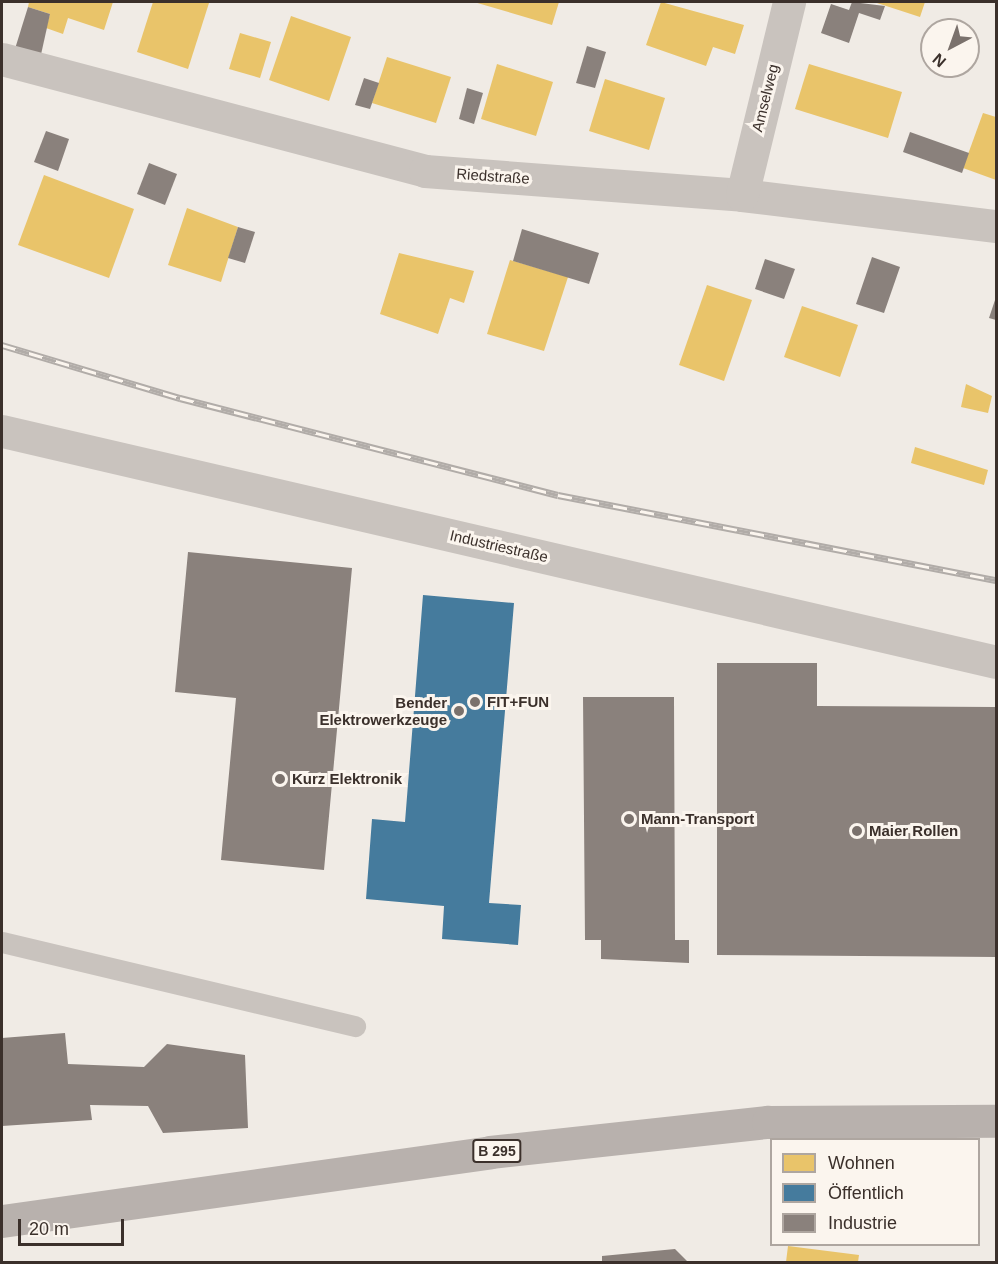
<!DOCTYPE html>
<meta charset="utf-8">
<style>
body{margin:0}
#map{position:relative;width:998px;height:1264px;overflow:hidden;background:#f0ebe5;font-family:Arial,sans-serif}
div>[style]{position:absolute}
.homes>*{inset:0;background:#e9c46a}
.public>*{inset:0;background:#457b9d}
.industry>*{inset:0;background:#8a817c}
.lane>*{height:21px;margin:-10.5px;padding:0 10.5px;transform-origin:10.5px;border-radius:10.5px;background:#c9c3be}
.street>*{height:33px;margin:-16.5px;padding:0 16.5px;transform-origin:16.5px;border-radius:16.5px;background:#c9c3be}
.primary>*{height:33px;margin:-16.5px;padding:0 16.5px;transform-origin:16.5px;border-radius:16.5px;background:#b8b1ad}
.rail>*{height:7px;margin-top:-3.5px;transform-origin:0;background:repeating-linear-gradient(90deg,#fbf5ee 0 14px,#b1aca8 0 28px);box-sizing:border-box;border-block:2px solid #b1aca8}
.dots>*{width:16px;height:16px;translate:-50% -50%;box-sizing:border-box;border:3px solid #fbf5ee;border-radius:50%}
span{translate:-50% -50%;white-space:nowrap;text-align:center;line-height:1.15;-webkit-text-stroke:6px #fbf5ee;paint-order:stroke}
.shield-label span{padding:2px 4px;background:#fbf5ee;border:2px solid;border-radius:4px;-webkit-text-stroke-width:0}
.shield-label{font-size:14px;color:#3b302b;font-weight:700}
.street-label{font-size:15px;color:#3b302b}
.poi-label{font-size:15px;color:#3b302b;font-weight:700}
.right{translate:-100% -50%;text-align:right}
.left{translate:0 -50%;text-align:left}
.frame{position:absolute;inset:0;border:3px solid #3b302b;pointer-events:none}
.legend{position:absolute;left:770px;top:1138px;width:210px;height:108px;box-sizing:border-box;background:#fbf5ee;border:2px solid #aea6a0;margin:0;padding:8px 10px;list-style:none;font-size:18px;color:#3b302b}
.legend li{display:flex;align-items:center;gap:12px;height:30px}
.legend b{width:30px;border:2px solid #aea6a0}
.north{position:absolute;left:920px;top:18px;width:60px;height:60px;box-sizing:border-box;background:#fbf5ee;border:2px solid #aea6a0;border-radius:50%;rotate:221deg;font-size:16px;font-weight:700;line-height:24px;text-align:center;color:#3b302b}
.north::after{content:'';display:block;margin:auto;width:21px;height:27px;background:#7a716c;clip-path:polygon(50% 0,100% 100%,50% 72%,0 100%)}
.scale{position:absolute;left:18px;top:1219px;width:106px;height:27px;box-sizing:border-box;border:3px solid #3b302b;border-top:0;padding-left:8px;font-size:18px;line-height:21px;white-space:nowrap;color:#3b302b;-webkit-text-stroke:4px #fbf5ee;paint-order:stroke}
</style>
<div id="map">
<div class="homes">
<i style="clip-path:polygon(29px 2px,113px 2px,104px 30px,68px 18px,63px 34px,46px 28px,50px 14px,28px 7px)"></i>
<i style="clip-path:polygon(153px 2px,209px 3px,188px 69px,137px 52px)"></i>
<i style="clip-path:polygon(474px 2px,559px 2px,552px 25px)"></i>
<i style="clip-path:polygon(661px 2px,744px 25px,735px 54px,713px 47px,706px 66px,646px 45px)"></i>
<i style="clip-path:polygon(874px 2px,925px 2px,920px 17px)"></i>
<i style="clip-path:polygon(291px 16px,351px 37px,329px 101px,269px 80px)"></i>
<i style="clip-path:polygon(240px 33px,271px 42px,260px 78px,229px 69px)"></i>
<i style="clip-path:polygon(387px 57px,451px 77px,436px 123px,372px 103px)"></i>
<i style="clip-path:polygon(497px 64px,553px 82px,536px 136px,481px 119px)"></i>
<i style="clip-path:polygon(809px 64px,902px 92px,888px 138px,795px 109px)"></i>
<i style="clip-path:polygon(605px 79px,665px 98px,649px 150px,589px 131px)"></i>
<i style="clip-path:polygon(983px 113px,996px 117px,996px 180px,963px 168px)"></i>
<i style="clip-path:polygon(44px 175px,134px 209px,109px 278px,18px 245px)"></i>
<i style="clip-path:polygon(187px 208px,238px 227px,221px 282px,168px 265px)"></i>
<i style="clip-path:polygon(399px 253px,474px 271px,464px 303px,450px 298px,438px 334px,380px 314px)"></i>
<i style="clip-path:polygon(510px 260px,568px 277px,544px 351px,487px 334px)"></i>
<i style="clip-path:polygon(707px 285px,752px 300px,724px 381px,679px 365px)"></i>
<i style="clip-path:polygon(802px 306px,858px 325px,840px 377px,784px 357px)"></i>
<i style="clip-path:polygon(966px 384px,992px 396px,988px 413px,961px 407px)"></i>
<i style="clip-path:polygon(915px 447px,988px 470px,984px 485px,911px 463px)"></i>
<i style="clip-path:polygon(788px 1246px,859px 1255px,858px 1262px,786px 1262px)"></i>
</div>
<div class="public">
<i style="clip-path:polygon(423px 595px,514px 603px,489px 903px,521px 905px,518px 945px,442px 939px,444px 906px,366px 899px,372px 819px,405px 822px)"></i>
</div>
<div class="industry">
<i style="clip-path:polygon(852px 2px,885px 6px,880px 20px,859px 13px,849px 43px,821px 33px,831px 4px,849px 10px)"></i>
<i style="clip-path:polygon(28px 7px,50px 14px,40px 59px,14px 52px)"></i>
<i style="clip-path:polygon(587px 46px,606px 52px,595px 88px,576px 83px)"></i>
<i style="clip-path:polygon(364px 78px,379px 83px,370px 109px,355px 105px)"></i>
<i style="clip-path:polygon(467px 88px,483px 93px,474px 124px,459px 119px)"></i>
<i style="clip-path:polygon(46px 131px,69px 139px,58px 171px,34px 162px)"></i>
<i style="clip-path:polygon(910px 132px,969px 153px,962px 173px,903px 152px)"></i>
<i style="clip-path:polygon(149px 163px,177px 174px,165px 205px,137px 194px)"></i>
<i style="clip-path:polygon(238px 227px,255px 232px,245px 263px,228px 258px)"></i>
<i style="clip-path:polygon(522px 229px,599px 253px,589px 284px,513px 261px)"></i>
<i style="clip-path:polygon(872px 257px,900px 267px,884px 313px,856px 304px)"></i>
<i style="clip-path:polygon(765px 259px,795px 269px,784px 299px,755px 289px)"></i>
<i style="clip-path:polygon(996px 297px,996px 320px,989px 318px)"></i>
<i style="clip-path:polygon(188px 552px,352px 568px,324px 870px,221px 860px,236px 698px,175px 692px)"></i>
<i style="clip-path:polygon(717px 663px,817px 663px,817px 706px,996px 707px,996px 957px,717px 955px)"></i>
<i style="clip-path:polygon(583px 697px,674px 697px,675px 940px,689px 940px,689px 963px,601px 959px,601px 940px,585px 940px)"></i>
<i style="clip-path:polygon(65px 1033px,68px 1064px,144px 1067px,167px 1044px,245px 1055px,248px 1128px,163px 1133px,148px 1106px,90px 1105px,92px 1120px,2px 1126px,2px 1038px)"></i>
<i style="clip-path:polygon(675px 1249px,688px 1262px,602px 1262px,602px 1256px)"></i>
</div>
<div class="lane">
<i style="left:2px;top:942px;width:363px;rotate:13.4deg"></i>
</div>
<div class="street">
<i style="left:2px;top:59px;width:438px;rotate:14.8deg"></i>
<i style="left:425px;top:171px;width:318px;rotate:4.3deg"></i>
<i style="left:742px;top:195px;width:256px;rotate:7deg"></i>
<i style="left:742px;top:195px;width:199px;rotate:-76.3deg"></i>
<i style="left:2px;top:431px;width:1020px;rotate:13.08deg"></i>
</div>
<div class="primary">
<i style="left:2px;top:1221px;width:493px;rotate:-8deg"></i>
<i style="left:490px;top:1152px;width:280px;rotate:-6.2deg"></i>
<i style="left:768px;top:1122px;width:228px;rotate:-0.3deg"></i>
</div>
<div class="rail">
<i style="left:2px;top:345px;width:186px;rotate:16.6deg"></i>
<i style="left:180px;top:398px;width:390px;rotate:14.4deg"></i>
<i style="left:558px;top:495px;width:446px;rotate:11deg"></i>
</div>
<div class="dots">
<i style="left:475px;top:702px;background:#7a716c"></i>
<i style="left:459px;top:711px;background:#7a716c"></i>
<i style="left:280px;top:779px;background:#7a716c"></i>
<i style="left:629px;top:819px;background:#7a716c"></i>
<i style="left:857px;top:831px;background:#7a716c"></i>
</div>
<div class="shield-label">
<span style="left:497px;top:1151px">B 295</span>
</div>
<div class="street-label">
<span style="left:765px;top:98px;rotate:-76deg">Amselweg</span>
<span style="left:493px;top:176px;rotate:4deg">Riedstraße</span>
<span style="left:499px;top:546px;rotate:13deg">Industriestraße</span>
</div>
<div class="poi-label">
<span class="right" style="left:447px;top:711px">Bender<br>Elektrowerkzeuge</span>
<span class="left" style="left:487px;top:702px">FIT+FUN</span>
<span class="left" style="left:292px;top:779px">Kurz Elektronik</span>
<span class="left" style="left:641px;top:819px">Mann-Transport</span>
<span class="left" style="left:869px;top:831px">Maier Rollen</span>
</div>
<div class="frame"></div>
<ul class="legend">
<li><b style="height:16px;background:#e9c46a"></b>Wohnen</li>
<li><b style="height:16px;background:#457b9d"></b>Öffentlich</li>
<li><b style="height:16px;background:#8a817c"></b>Industrie</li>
</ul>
<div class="north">N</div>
<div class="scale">20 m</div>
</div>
